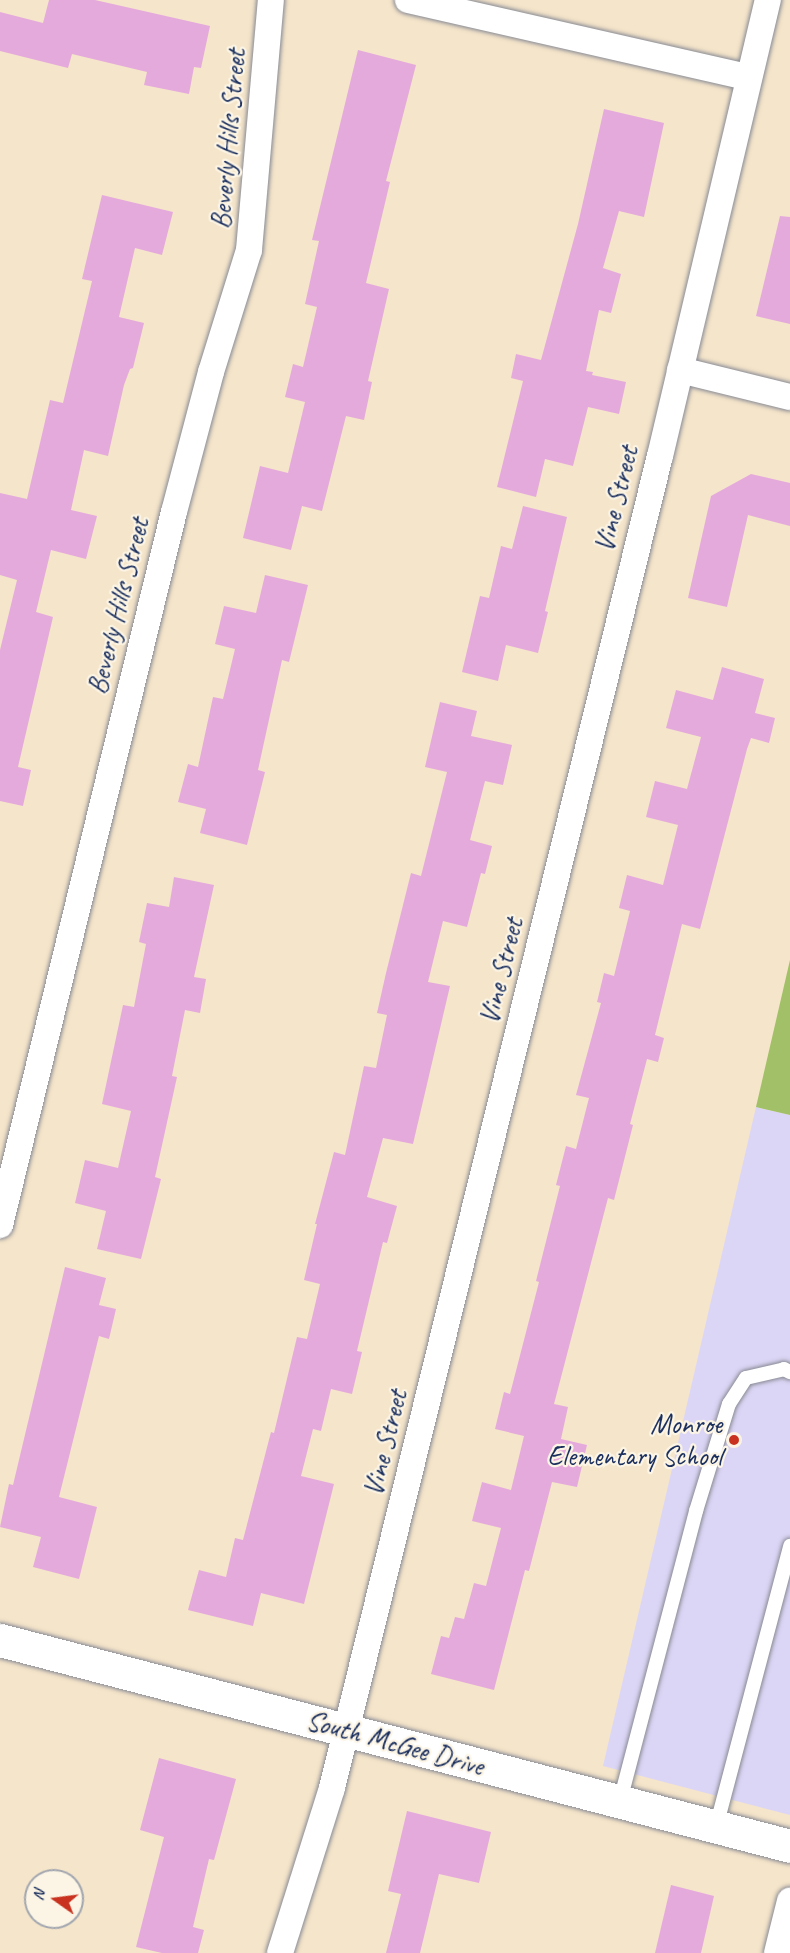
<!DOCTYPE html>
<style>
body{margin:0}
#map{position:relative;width:790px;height:1953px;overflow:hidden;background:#f5e5ca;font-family:Caveat,sans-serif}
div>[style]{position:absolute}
.built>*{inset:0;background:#dcd6f6}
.green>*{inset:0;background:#a1c068}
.building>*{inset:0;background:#e5aadc}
.roads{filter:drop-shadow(0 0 2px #888a94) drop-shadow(0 0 2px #888a94)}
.service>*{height:14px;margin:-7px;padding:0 7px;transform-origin:7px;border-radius:7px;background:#fff}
.minor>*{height:26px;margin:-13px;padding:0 13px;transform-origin:13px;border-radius:13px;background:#fff}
.tertiary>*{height:33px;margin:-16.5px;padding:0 16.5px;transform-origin:16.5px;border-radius:16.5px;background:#fff}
.dots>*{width:16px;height:16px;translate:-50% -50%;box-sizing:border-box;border:3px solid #fcf5e5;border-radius:50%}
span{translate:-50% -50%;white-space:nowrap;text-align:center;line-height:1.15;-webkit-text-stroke:4.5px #fcf5e5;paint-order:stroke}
.street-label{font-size:28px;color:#1b2f5e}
.poi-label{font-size:28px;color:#1b2f5e}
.right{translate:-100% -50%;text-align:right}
.north{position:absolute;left:24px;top:1869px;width:60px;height:60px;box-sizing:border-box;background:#fcf5e5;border:2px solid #a2a6af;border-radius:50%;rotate:284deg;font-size:16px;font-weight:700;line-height:24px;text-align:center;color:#1b2f5e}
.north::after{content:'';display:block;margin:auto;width:21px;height:27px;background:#c8321e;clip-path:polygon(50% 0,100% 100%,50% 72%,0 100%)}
</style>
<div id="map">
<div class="built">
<i style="clip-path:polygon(756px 1107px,790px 1115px,790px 1815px,603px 1766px)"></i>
</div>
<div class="green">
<i style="clip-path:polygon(790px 960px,790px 1115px,756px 1107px)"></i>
</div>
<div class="building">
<i style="clip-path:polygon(49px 0,95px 0,210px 26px,201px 68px,194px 67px,189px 94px,144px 85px,147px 72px,72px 54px,68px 68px,0 51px,0 12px,43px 23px)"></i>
<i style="clip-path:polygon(358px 50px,416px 65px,386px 181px,390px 182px,366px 283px,389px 289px,368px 381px,372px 382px,364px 420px,346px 416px,322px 511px,302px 506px,291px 550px,243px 538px,260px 466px,288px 473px,305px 402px,285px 397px,293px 364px,303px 367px,317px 307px,305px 304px,319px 241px,312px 240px)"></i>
<i style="clip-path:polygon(604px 109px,664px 123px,644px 217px,619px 211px,603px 268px,621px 274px,611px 313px,599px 310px,586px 371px,593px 372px,592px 375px,626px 382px,619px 414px,588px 407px,573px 466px,545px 459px,536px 497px,497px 487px,523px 381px,511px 378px,516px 354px,541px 360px,578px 224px)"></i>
<i style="clip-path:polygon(102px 195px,173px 212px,162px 255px,135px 248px,119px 317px,144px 323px,133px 368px,130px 369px,124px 385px,108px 456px,84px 450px,71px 510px,97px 516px,86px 559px,51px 550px,36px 612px,53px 617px,18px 767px,31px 770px,23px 806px,0 801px,0 650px,17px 580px,0 575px,0 493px,27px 499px,50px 400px,63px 403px,92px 281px,82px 279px)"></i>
<i style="clip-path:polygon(780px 216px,790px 217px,790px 324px,756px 316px)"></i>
<i style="clip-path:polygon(751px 474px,790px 483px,790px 526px,748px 515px,727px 607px,688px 598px,711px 496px)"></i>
<i style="clip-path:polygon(523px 506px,567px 517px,545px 611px,548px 612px,538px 653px,506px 645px,498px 681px,462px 672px,480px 596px,489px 598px,501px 546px,512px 549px)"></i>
<i style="clip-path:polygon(265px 575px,308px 585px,289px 662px,282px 660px,258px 770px,265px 772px,247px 845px,200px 833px,206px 809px,178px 802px,188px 764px,198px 767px,213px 697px,223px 699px,235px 649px,215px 644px,224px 606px,256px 613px)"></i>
<i style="clip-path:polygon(722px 667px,764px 679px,755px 713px,775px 718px,769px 743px,751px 738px,747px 749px,700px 929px,682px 924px,655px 1035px,664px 1038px,658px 1062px,647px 1059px,630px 1124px,633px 1125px,614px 1200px,608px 1198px,554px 1404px,568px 1407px,561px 1439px,587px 1445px,577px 1487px,552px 1482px,529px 1571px,525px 1570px,494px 1690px,431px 1674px,441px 1636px,449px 1638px,455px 1617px,464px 1619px,474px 1583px,486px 1586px,501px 1528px,472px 1521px,482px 1482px,511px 1490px,524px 1436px,495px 1429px,504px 1392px,510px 1394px,539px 1282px,536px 1281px,560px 1186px,556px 1185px,566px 1146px,576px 1149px,589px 1098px,576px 1095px,601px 1003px,597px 1002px,604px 973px,614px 976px,630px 911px,619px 908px,627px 875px,663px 885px,678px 825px,646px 817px,655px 781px,687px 789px,701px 737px,666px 728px,676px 690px,713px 700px)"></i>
<i style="clip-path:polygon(440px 702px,477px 711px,471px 736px,512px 745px,503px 785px,485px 781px,470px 840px,492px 846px,485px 874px,481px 873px,467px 927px,443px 921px,428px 982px,450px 986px,413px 1144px,383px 1138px,367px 1197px,397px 1206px,387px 1243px,383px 1242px,357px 1351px,362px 1352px,352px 1394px,331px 1389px,321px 1431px,313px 1429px,301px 1476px,334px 1484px,304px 1604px,261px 1593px,253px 1626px,188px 1610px,199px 1570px,226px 1577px,235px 1538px,243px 1540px,271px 1432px,274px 1433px,297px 1337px,307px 1339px,320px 1284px,304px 1280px,317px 1224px,315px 1224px,334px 1152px,345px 1155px,364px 1066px,376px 1068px,387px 1015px,377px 1013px,386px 973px,411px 873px,421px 876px,447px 772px,425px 767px)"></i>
<i style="clip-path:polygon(174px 877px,214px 885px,194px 977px,206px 979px,200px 1013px,185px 1010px,172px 1076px,177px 1077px,155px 1177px,161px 1179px,141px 1259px,97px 1249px,106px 1211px,75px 1203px,85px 1160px,118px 1168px,131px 1111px,102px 1104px,123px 1005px,134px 1007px,146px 944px,139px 942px,147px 903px,169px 907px)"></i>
<i style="clip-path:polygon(65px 1267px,106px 1278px,99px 1305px,116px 1309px,109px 1339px,99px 1336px,59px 1497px,97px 1507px,79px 1579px,33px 1567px,41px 1537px,0 1527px,9px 1484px,13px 1485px)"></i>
<i style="clip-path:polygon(159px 1758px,236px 1779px,214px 1860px,209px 1859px,193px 1927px,204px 1930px,198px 1953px,162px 1953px,136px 1947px,164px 1837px,140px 1830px)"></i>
<i style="clip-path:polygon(407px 1811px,491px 1832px,479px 1883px,439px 1874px,420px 1953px,386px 1953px,401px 1894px,388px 1891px)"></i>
<i style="clip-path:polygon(671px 1885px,714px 1896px,701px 1953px,655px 1953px)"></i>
</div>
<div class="roads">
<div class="service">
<i style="left:620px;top:1801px;width:300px;rotate:-75.3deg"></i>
<i style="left:696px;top:1511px;width:112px;rotate:-72.9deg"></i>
<i style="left:729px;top:1404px;width:31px;rotate:-57deg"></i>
<i style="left:746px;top:1378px;width:39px;rotate:-13deg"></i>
<i style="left:784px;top:1369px;width:7px;rotate:27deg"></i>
<i style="left:716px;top:1827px;width:291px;rotate:-75.2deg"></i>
</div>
<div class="minor">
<i style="left:408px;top:0;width:348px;rotate:12.8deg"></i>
<i style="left:680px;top:370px;width:113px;rotate:13.8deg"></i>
<i style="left:0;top:1225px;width:734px;rotate:-76.29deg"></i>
<i style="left:174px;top:512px;width:145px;rotate:-75.2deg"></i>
<i style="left:211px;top:372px;width:128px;rotate:-72.7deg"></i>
<i style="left:249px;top:250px;width:251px;rotate:-85deg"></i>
<i style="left:280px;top:1953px;width:173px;rotate:-72.5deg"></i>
<i style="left:332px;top:1788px;width:1372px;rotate:-76.17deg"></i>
<i style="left:660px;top:456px;width:469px;rotate:-76.7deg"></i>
<i style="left:777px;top:1953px;width:54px;rotate:-76deg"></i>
</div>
<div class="tertiary">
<i style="left:0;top:1640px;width:816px;rotate:14.61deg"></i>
</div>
</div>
<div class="dots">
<i style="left:734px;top:1440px;background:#c8321e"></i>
</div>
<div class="street-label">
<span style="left:228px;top:139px;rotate:-85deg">Beverly Hills Street</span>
<span style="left:616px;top:499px;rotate:-76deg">Vine Street</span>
<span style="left:118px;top:606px;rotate:-76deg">Beverly Hills Street</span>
<span style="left:501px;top:971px;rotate:-76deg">Vine Street</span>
<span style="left:385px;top:1443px;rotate:-76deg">Vine Street</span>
<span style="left:395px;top:1743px;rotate:15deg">South McGee Drive</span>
</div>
<div class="poi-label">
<span class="right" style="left:722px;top:1440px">Monroe<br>Elementary School</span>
</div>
<div class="north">N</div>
</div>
